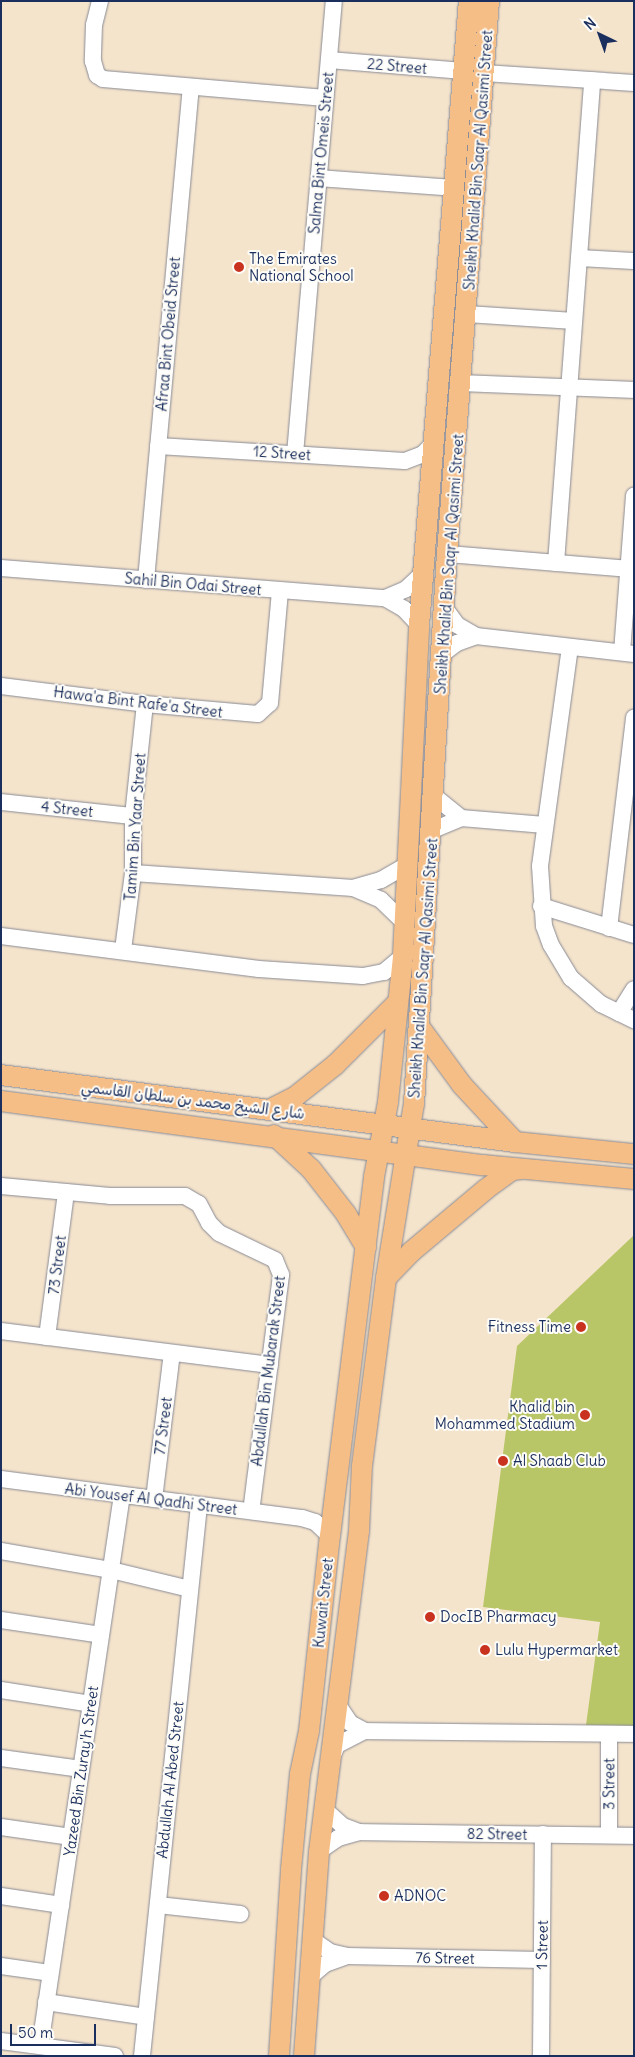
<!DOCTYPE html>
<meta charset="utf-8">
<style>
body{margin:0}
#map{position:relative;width:635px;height:2057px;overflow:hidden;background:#f5e4cc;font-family:Delius,"Playpen Sans Arabic",sans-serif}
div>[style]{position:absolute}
.green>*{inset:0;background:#b9c668}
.roads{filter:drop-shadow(0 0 1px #888a95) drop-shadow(0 0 1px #888a95)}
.minor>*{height:16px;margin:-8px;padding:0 8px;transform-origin:8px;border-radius:8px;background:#fff}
.major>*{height:20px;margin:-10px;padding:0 10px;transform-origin:10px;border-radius:10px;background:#f6be87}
.dots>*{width:14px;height:14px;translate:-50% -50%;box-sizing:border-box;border:2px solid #fdfcf7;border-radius:50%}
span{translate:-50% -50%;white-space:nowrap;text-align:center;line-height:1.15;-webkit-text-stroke:4px #fdfcf7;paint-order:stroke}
.street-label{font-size:15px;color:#1b2f5e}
.poi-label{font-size:15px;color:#1b2f5e}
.left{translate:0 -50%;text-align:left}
.right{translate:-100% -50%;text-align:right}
.frame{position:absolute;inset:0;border:2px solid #1b2f5e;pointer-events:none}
.north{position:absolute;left:575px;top:10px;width:50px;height:50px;-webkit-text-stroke:4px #fdfcf7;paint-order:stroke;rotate:318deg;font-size:14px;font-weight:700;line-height:20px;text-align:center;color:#1b2f5e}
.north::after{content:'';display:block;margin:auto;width:18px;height:22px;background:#1b2f5e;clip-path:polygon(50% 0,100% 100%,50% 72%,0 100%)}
.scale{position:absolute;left:10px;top:2024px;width:86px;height:22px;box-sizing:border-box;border:2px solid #1b2f5e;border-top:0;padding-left:6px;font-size:15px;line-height:18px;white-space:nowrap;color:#1b2f5e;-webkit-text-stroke:4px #fdfcf7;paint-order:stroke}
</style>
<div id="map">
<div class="green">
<i style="clip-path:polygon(634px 1235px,634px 1726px,586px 1725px,600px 1622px,483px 1607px,517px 1346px)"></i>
</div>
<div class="roads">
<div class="minor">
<i style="left:100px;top:1px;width:25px;rotate:104deg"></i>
<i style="left:94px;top:25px;width:36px;rotate:92deg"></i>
<i style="left:93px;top:61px;width:15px;rotate:74deg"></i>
<i style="left:97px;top:75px;width:7px;rotate:34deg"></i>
<i style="left:103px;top:79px;width:223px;rotate:4.9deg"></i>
<i style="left:329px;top:60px;width:135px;rotate:4.7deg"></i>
<i style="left:484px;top:73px;width:150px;rotate:3.8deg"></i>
<i style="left:319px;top:178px;width:137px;rotate:4.2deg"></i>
<i style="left:579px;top:258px;width:55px;rotate:3.1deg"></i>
<i style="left:467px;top:314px;width:107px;rotate:3.7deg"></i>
<i style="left:462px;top:383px;width:172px;rotate:2.3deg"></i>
<i style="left:158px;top:446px;width:247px;rotate:3.5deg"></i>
<i style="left:405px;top:461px;width:19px;rotate:-21deg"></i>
<i style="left:423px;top:454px;width:18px;rotate:-45deg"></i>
<i style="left:295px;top:454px;width:455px;rotate:-85.1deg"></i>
<i style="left:447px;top:554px;width:182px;rotate:4.7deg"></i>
<i style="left:556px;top:563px;width:484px;rotate:-85.7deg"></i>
<i style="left:1px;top:568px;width:385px;rotate:4.5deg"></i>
<i style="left:385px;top:598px;width:23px;rotate:-23deg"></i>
<i style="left:406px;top:589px;width:23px;rotate:-43deg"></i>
<i style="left:146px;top:580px;width:495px;rotate:-84.8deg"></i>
<i style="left:385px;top:598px;width:22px;rotate:30deg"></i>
<i style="left:404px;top:609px;width:22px;rotate:47deg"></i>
<i style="left:444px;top:607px;width:22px;rotate:54deg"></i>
<i style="left:457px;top:625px;width:22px;rotate:30deg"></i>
<i style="left:476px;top:636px;width:159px;rotate:6.5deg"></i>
<i style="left:570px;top:647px;width:221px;rotate:97.8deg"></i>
<i style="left:540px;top:866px;width:60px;rotate:86.2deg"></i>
<i style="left:544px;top:926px;width:20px;rotate:70deg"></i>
<i style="left:551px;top:945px;width:39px;rotate:59deg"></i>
<i style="left:571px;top:978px;width:40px;rotate:41deg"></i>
<i style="left:601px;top:1004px;width:37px;rotate:26deg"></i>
<i style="left:622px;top:652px;width:157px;rotate:-85.6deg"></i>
<i style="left:441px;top:655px;width:20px;rotate:-37deg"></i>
<i style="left:457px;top:643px;width:20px;rotate:-20deg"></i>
<i style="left:1px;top:686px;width:145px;rotate:7.1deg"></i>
<i style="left:145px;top:704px;width:113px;rotate:5.1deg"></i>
<i style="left:258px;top:714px;width:16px;rotate:-43deg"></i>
<i style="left:270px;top:703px;width:113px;rotate:-84.9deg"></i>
<i style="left:434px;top:796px;width:35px;rotate:39deg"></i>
<i style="left:1px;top:802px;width:133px;rotate:6.1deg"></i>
<i style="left:433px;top:830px;width:30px;rotate:-23deg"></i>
<i style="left:461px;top:818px;width:84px;rotate:4.8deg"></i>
<i style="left:133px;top:873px;width:221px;rotate:3.9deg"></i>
<i style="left:353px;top:888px;width:29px;rotate:-16deg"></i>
<i style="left:381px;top:880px;width:30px;rotate:-30deg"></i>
<i style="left:353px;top:888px;width:30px;rotate:23deg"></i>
<i style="left:381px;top:900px;width:33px;rotate:44deg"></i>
<i style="left:541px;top:906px;width:97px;rotate:17.3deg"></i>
<i style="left:609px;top:928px;width:212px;rotate:-83.2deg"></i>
<i style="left:1px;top:936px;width:260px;rotate:7.3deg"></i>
<i style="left:259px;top:969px;width:104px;rotate:3.9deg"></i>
<i style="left:363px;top:976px;width:21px;rotate:-11deg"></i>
<i style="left:384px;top:972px;width:25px;rotate:-40deg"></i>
<i style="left:123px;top:950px;width:78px;rotate:-82.6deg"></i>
<i style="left:133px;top:873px;width:57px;rotate:-90deg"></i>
<i style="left:133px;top:816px;width:113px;rotate:-83.9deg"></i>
<i style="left:619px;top:1013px;width:28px;rotate:-58deg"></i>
<i style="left:1px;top:1186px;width:109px;rotate:5.2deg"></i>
<i style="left:110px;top:1196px;width:75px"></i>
<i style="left:185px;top:1196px;width:16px;rotate:30deg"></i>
<i style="left:199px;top:1204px;width:21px;rotate:62deg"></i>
<i style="left:209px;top:1223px;width:14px;rotate:45deg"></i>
<i style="left:219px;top:1233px;width:62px;rotate:25.7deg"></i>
<i style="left:275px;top:1260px;width:16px;rotate:68deg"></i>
<i style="left:281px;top:1275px;width:238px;rotate:97.2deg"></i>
<i style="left:1px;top:1331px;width:271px;rotate:7.2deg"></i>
<i style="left:47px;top:1337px;width:146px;rotate:-82.5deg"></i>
<i style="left:1px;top:1479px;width:304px;rotate:7.4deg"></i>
<i style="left:302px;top:1518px;width:14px;rotate:17deg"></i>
<i style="left:315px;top:1522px;width:21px;rotate:43deg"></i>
<i style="left:154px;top:1499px;width:147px;rotate:-83deg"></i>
<i style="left:1px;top:1551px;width:112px;rotate:9.8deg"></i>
<i style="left:111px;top:1570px;width:81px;rotate:13.5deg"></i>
<i style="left:1px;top:1620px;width:101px;rotate:8.5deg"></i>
<i style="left:1px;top:1690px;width:91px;rotate:8.8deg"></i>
<i style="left:336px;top:1702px;width:25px;rotate:56deg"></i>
<i style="left:350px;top:1723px;width:17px;rotate:28deg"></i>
<i style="left:333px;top:1755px;width:11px;rotate:-68deg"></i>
<i style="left:337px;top:1745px;width:31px;rotate:-27deg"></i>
<i style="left:365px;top:1731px;width:269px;rotate:0.6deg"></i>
<i style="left:1px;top:1758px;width:81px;rotate:7.8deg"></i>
<i style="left:324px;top:1809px;width:25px;rotate:42deg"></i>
<i style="left:343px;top:1826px;width:17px;rotate:21deg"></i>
<i style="left:1px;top:1827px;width:71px;rotate:8.1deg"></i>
<i style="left:609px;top:1835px;width:101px;rotate:-90deg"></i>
<i style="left:319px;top:1851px;width:23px;rotate:-34deg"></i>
<i style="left:338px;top:1838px;width:22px;rotate:-16deg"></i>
<i style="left:359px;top:1832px;width:275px;rotate:0.8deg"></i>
<i style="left:1px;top:1896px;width:61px;rotate:8.5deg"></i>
<i style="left:158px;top:1905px;width:83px;rotate:6.2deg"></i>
<i style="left:313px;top:1940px;width:21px;rotate:35deg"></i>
<i style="left:330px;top:1952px;width:17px;rotate:13deg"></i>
<i style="left:347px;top:1956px;width:195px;rotate:1.2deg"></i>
<i style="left:1px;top:1966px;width:49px;rotate:8.1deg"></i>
<i style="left:310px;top:1977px;width:20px;rotate:-41deg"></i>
<i style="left:325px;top:1964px;width:23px;rotate:-20deg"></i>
<i style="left:46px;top:2002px;width:101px;rotate:8.5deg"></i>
<i style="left:1px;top:2041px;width:115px;rotate:7.5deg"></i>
<i style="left:40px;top:2046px;width:557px;rotate:-81.54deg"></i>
<i style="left:142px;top:2056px;width:554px;rotate:-84.09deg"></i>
<i style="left:541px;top:2056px;width:222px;rotate:-89.5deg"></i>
</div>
<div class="major">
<i style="left:421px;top:1029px;width:69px;rotate:53.8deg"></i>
<i style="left:462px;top:1085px;width:78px;rotate:47.1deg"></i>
<i style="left:1px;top:1075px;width:518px;rotate:7.43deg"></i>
<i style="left:515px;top:1142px;width:120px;rotate:5.8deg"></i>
<i style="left:1px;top:1101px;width:486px;rotate:7.6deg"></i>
<i style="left:483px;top:1165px;width:152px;rotate:5.3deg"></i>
<i style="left:269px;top:1110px;width:30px;rotate:-27deg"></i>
<i style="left:296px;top:1096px;width:50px;rotate:-38.5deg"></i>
<i style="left:335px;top:1065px;width:89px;rotate:-45deg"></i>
<i style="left:274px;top:1135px;width:50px;rotate:42.6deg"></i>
<i style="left:311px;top:1169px;width:57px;rotate:52.1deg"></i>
<i style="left:346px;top:1214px;width:39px;rotate:59deg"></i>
<i style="left:386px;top:1278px;width:36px;rotate:-46deg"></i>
<i style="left:411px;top:1252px;width:98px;rotate:-40deg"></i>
<i style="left:486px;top:1189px;width:32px;rotate:-36deg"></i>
<i style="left:512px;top:1170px;width:9px;rotate:-6deg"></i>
<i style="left:279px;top:2056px;width:187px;rotate:-86.3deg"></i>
<i style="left:291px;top:1869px;width:95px;rotate:-84.6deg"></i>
<i style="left:300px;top:1774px;width:44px;rotate:-78.2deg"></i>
<i style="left:309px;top:1731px;width:196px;rotate:-83.9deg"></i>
<i style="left:330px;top:1536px;width:362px;rotate:-83deg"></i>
<i style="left:374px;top:1177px;width:76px;rotate:-79.4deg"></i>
<i style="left:388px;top:1102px;width:147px;rotate:-84.1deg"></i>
<i style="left:403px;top:956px;width:331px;rotate:-87.2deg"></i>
<i style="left:419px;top:625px;width:626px;rotate:-85.42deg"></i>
<i style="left:304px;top:2056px;width:205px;rotate:-85.8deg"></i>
<i style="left:319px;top:1852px;width:323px;rotate:-82.9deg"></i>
<i style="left:359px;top:1531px;width:65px;rotate:-87.4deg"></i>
<i style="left:362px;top:1466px;width:190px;rotate:-82.7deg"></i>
<i style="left:386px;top:1278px;width:176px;rotate:-80.9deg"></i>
<i style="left:414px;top:1104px;width:551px;rotate:-86.57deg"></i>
<i style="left:447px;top:554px;width:555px;rotate:-85.66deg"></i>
</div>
</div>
<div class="dots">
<i style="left:239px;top:267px;background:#c8321e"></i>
<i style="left:581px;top:1327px;background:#c8321e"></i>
<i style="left:585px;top:1415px;background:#c8321e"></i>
<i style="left:503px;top:1461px;background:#c8321e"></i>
<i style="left:430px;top:1617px;background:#c8321e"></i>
<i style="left:485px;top:1650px;background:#c8321e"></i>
<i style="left:384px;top:1896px;background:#c8321e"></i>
</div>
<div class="street-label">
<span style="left:397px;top:66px;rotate:5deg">22 Street</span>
<span style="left:321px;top:153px;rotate:-85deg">Salma Bint Omeis Street</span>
<span style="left:478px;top:160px;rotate:-86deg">Sheikh Khalid Bin Saqr Al Qasimi Street</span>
<span style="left:168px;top:334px;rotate:-85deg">Afraa Bint Obeid Street</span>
<span style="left:282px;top:453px;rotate:4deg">12 Street</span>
<span style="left:449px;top:564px;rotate:-86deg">Sheikh Khalid Bin Saqr Al Qasimi Street</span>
<span style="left:193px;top:584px;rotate:5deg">Sahil Bin Odai Street</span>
<span style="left:138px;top:702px;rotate:7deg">Hawa'a Bint Rafe'a Street</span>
<span style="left:67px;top:809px;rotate:6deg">4 Street</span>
<span style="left:135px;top:827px;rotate:-86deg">Tamim Bin Yaar Street</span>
<span style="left:423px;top:968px;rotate:-86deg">Sheikh Khalid Bin Saqr Al Qasimi Street</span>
<span style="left:193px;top:1100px;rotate:7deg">شارع الشيخ محمد بن سلطان القاسمي</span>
<span style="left:57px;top:1265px;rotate:-83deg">73 Street</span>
<span style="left:268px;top:1371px;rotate:-83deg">Abdullah Bin Mubarak Street</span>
<span style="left:163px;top:1426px;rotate:-83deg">77 Street</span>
<span style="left:151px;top:1499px;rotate:7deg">Abi Yousef Al Qadhi Street</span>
<span style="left:323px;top:1603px;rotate:-84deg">Kuwait Street</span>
<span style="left:81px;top:1771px;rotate:-82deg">Yazeed Bin Zuray'h Street</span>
<span style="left:170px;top:1780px;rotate:-84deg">Abdullah Al Abed Street</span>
<span style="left:609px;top:1784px;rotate:-90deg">3 Street</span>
<span style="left:497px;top:1834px;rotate:1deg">82 Street</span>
<span style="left:542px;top:1945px;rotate:-89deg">1 Street</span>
<span style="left:445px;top:1958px;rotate:1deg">76 Street</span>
</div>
<div class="poi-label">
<span class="left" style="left:249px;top:267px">The Emirates<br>National School</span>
<span class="right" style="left:571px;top:1327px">Fitness Time</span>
<span class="right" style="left:575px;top:1415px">Khalid bin<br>Mohammed Stadium</span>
<span class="left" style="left:513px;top:1461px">Al Shaab Club</span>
<span class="left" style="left:440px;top:1617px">DocIB Pharmacy</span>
<span class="left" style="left:495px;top:1650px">Lulu Hypermarket</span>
<span class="left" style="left:394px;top:1896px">ADNOC</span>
</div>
<div class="frame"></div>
<div class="north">N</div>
<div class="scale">50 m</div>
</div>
